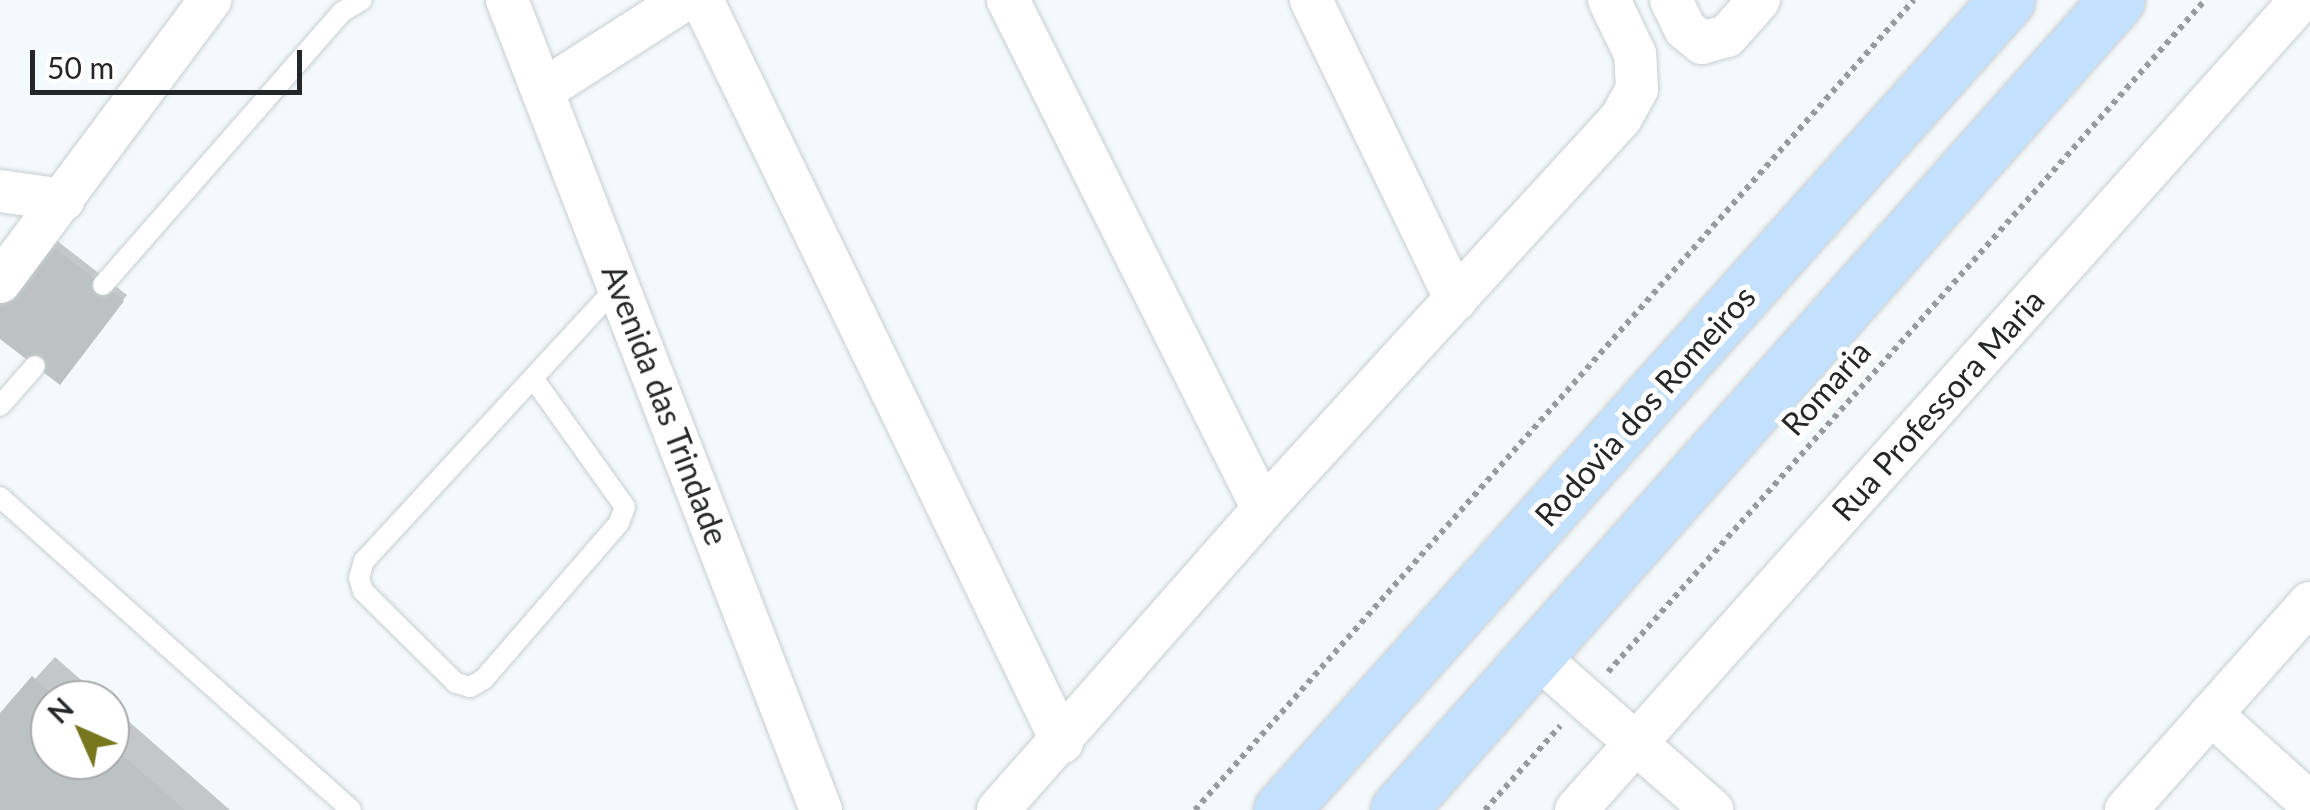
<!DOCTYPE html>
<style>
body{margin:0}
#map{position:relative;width:2310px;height:810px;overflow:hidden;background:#f4f9fb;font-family:Lato,sans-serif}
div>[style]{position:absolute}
.shadow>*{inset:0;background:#0003}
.building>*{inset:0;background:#bcc2c2}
.path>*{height:6px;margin-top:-3px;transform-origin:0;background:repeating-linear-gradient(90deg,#979b9d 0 5px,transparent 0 10px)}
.roads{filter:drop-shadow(0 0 2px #c9ced0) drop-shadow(0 0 2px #c9ced0)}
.service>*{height:20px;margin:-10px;padding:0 10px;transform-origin:10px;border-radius:10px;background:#fff}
.minor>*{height:42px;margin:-21px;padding:0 21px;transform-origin:21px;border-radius:21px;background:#fff}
.primary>*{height:55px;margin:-27.5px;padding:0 27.5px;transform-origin:27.5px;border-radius:27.5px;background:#c3e0fd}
span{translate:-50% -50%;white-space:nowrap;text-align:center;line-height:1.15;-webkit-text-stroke:10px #fff;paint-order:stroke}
.street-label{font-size:32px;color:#242627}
.north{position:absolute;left:30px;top:680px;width:100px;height:100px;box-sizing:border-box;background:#fff;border:2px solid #a7a8a9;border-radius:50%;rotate:315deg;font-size:28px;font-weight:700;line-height:40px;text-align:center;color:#242627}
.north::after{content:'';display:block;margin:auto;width:35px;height:45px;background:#77771e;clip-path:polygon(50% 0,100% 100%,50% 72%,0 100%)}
.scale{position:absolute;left:30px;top:50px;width:272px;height:45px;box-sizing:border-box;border:5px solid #242627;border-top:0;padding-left:12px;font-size:30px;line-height:35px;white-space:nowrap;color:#242627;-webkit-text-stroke:8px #fff;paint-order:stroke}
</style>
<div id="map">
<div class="shadow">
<i style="clip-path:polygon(47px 233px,127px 295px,65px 376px,0 336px)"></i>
<i style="clip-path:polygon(55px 657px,104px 700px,50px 700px,50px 760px,110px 760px,110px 705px,230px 810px,0 810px,0 717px)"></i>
</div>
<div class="building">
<i style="clip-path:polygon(40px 237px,124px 301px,60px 385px,0 339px,0 288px)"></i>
<i style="clip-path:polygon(32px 676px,59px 700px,50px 700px,50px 760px,110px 760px,110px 744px,185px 810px,0 810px,0 713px)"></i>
</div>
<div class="path">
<i style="left:1608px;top:672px;width:899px;rotate:-48.38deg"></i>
<i style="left:1195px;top:810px;width:1083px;rotate:-48.41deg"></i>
<i style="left:1485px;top:810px;width:113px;rotate:-48.2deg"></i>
</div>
<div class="roads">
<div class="service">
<i style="left:103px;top:285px;width:363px;rotate:-48.8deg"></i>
<i style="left:342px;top:12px;width:23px;rotate:-31deg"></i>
<i style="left:533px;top:378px;width:158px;rotate:54.5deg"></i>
<i style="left:625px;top:507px;width:17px;rotate:111deg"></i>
<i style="left:619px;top:523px;width:206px;rotate:130.9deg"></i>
<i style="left:484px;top:679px;width:16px;rotate:150deg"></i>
<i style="left:470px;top:687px;width:15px;rotate:-164deg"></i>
<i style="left:456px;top:683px;width:131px;rotate:-135.3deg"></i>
<i style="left:363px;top:591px;width:14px;rotate:-107deg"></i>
<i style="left:359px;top:578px;width:18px;rotate:-74deg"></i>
<i style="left:364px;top:561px;width:376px;rotate:-47.3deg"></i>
<i style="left:0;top:406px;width:53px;rotate:-48.8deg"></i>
<i style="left:0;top:497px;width:470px;rotate:41.7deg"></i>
</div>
<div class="minor">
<i style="left:507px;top:0;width:869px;rotate:68.81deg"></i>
<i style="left:702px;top:0;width:825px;rotate:64.12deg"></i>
<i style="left:1008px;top:0;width:569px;rotate:63.39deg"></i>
<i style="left:1311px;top:0;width:333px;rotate:64.2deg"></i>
<i style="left:1671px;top:0;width:32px;rotate:64deg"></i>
<i style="left:1685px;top:29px;width:22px;rotate:39deg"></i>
<i style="left:1702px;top:43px;width:26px;rotate:-16deg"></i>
<i style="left:1727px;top:36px;width:48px;rotate:-48.4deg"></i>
<i style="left:545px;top:89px;width:165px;rotate:-32.6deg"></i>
<i style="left:0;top:191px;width:64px;rotate:8.1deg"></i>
<i style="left:0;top:282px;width:352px;rotate:-53.3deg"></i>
<i style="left:1534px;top:654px;width:237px;rotate:41.2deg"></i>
<i style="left:2211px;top:714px;width:133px;rotate:42deg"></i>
<i style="left:998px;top:810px;width:401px;rotate:-48.6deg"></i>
<i style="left:1263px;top:509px;width:530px;rotate:-47.52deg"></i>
<i style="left:1621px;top:118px;width:33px;rotate:-61deg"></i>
<i style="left:1637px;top:89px;width:35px;rotate:-93deg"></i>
<i style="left:1635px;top:54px;width:60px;rotate:-115.7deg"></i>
<i style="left:1576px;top:810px;width:1087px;rotate:-48.17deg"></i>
<i style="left:2126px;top:810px;width:277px;rotate:-48.4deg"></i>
</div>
<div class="primary">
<i style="left:1281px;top:810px;width:1088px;rotate:-48.13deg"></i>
<i style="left:1398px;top:810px;width:1083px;rotate:-48.41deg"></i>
</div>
</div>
<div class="street-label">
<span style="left:1826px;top:388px;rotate:-48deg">Romaria</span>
<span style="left:665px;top:405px;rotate:69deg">Avenida das Trindade</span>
<span style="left:1938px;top:405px;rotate:-48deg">Rua Professora Maria</span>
<span style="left:1645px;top:406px;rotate:-48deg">Rodovia dos Romeiros</span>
</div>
<div class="north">N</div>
<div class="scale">50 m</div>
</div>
